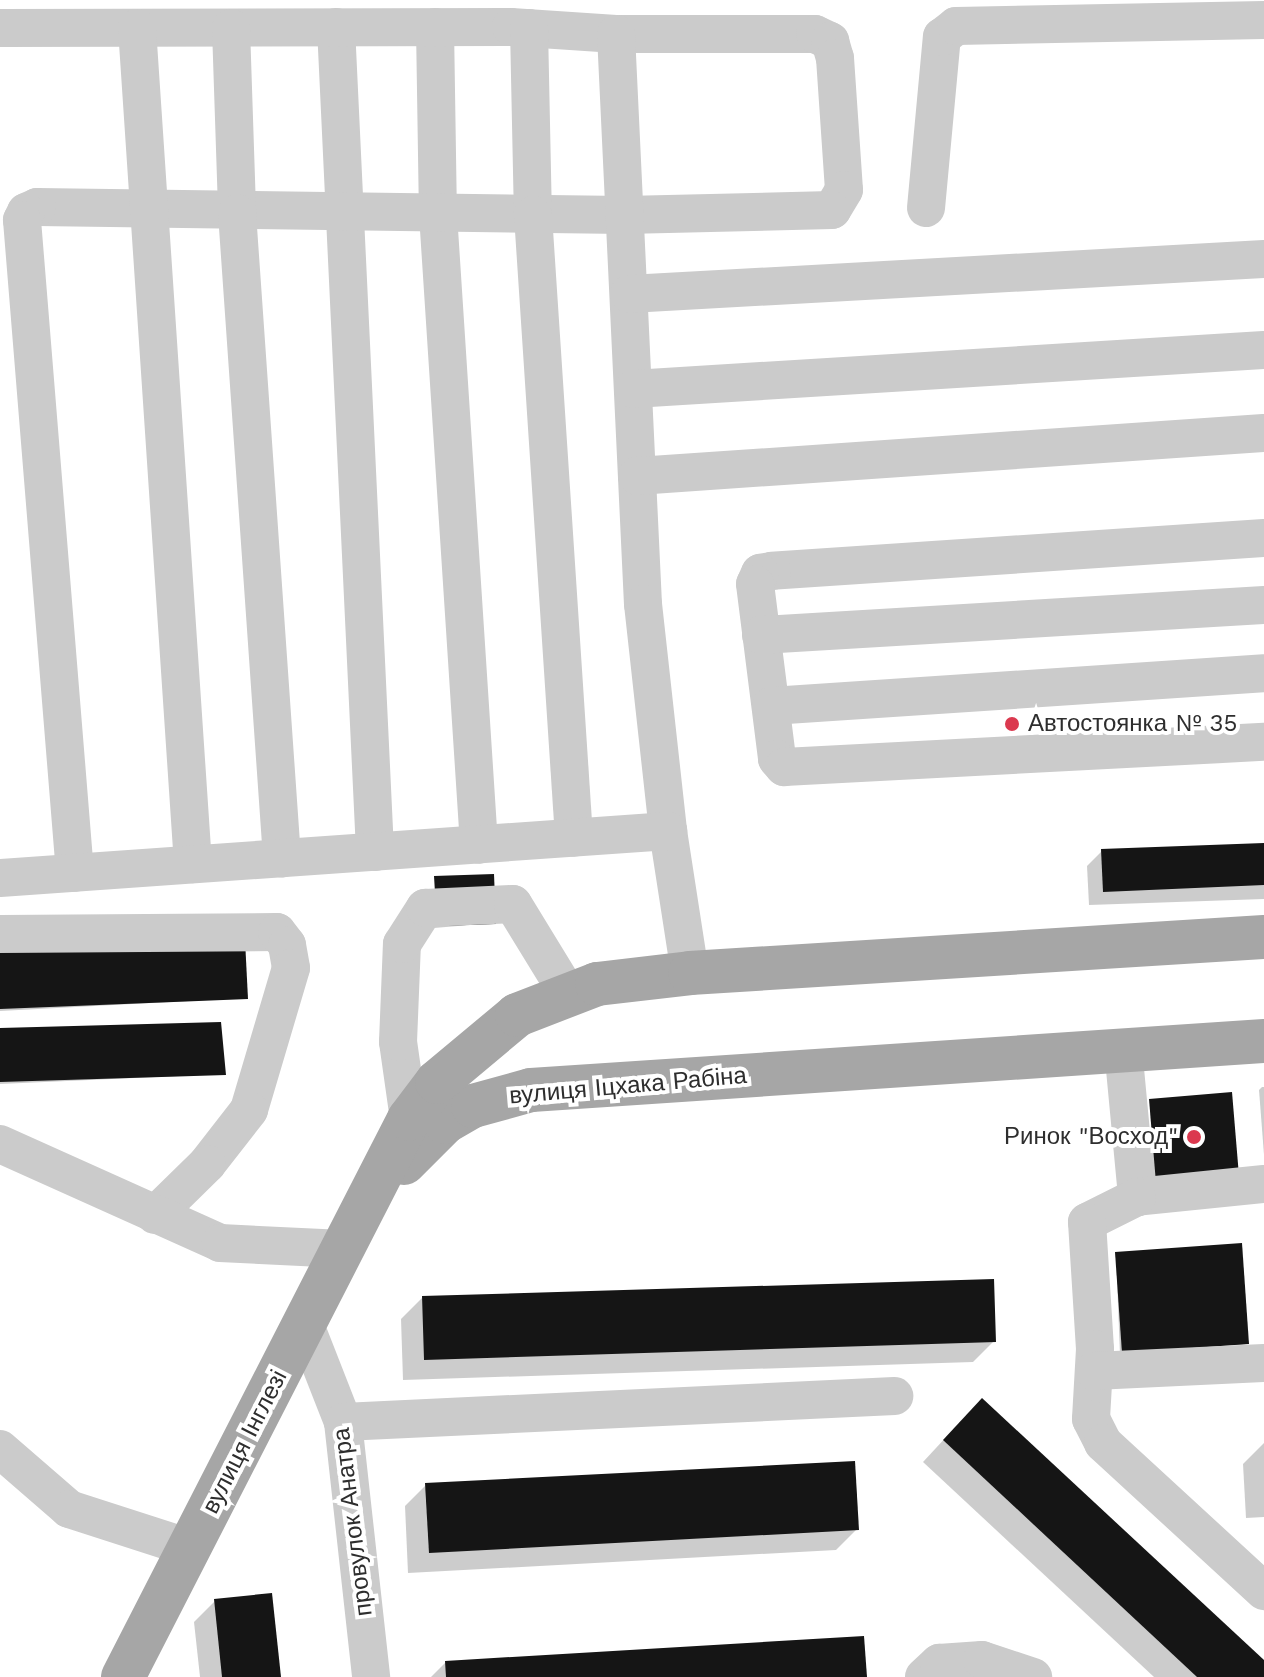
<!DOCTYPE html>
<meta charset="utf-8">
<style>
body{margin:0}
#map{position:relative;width:1264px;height:1677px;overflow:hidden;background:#fff;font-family:"Work Sans",sans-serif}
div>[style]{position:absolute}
.shadow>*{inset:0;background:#0003}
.building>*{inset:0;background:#151515}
.minor>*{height:38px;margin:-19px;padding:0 19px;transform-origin:19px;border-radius:19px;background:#cbcbcb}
.major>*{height:44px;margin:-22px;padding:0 22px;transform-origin:22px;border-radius:22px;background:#a6a6a6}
.dots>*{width:22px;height:22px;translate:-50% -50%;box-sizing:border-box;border:4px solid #fff;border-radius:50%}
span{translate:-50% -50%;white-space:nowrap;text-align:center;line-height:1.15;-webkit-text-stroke:8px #fff;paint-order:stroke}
.poi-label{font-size:24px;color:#2e2e2e}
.left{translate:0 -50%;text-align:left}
.right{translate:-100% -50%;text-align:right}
.street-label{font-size:24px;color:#2e2e2e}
</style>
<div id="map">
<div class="shadow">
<i style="clip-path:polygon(1264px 845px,1264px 899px,1089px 905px,1087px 866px,1102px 851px)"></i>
<i style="clip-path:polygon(435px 878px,494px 923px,434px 928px)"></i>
<i style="clip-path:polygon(0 953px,246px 998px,0 1011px)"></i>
<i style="clip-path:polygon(0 1030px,224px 1074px,0 1084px)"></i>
<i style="clip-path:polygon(1262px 1087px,1264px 1087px,1264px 1155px,1259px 1090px)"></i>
<i style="clip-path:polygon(1150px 1101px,1237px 1175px,1153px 1185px)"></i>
<i style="clip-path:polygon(1116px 1254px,1247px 1344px,1120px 1355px)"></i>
<i style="clip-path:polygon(422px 1298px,994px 1341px,973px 1362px,403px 1380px,401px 1319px)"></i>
<i style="clip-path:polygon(961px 1421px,1264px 1663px,1264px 1677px,1154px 1677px,923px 1462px)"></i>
<i style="clip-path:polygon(1264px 1443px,1264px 1517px,1246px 1518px,1243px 1464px)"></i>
<i style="clip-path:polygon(426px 1485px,857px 1529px,836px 1550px,408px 1573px,405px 1506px)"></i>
<i style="clip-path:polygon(215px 1601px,279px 1677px,200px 1677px,194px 1622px)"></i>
<i style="clip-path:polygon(445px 1663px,865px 1677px,431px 1677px)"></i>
</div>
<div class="building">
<i style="clip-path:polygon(1264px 843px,1264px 885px,1103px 892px,1101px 849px)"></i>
<i style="clip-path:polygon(494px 874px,496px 924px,437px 926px,434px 876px)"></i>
<i style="clip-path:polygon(245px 940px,248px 999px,0 1009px,0 951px)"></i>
<i style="clip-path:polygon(221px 1022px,226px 1075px,0 1082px,0 1028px)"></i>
<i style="clip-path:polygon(1232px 1092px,1239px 1176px,1156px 1183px,1149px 1099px)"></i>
<i style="clip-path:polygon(1242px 1243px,1249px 1344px,1122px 1353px,1115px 1252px)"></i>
<i style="clip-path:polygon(994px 1279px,996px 1342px,424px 1360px,422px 1296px)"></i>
<i style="clip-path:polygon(982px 1398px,1264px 1660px,1264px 1677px,1197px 1677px,943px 1440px)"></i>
<i style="clip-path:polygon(855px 1461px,859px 1530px,429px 1553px,425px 1483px)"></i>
<i style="clip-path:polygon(272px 1593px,281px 1677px,222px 1677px,214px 1599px)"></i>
<i style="clip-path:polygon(864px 1636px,867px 1677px,446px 1677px,445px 1661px)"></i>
</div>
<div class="minor">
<i style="left:336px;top:27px;width:826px;rotate:87.29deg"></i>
<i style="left:435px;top:27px;width:187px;rotate:89.1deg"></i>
<i style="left:438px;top:214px;width:632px;rotate:86.28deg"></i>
<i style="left:0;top:28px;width:511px;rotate:-0.11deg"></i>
<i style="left:511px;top:27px;width:105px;rotate:3.8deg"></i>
<i style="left:616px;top:34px;width:199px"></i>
<i style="left:815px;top:34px;width:17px;rotate:25deg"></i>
<i style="left:830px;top:41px;width:18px;rotate:74deg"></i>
<i style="left:835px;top:58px;width:132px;rotate:86.1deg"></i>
<i style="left:844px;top:190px;width:23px;rotate:121deg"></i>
<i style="left:832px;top:210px;width:207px;rotate:178.6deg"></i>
<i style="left:625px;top:215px;width:588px;rotate:-179.22deg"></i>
<i style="left:37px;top:207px;width:12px;rotate:156deg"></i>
<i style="left:26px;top:212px;width:9px;rotate:117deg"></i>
<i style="left:22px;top:220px;width:655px;rotate:85.36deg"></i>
<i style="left:137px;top:28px;width:838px;rotate:86.17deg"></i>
<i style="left:231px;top:28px;width:185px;rotate:88.1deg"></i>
<i style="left:237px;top:213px;width:647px;rotate:86.01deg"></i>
<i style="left:529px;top:28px;width:187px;rotate:88.8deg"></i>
<i style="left:533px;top:215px;width:624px;rotate:86.23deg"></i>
<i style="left:616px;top:34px;width:571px;rotate:87.29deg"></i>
<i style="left:643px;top:604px;width:228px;rotate:83.7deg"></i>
<i style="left:668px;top:831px;width:144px;rotate:81.2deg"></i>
<i style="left:926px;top:208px;width:172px;rotate:-84.7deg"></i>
<i style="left:942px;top:37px;width:18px;rotate:-38deg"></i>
<i style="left:956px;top:26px;width:308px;rotate:-1.1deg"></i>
<i style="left:629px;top:294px;width:636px;rotate:-3.15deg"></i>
<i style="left:633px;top:389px;width:632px;rotate:-3.54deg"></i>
<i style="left:637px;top:476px;width:628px;rotate:-3.92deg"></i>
<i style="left:1264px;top:538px;width:493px;rotate:176.2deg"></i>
<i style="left:772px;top:571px;width:12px;rotate:171deg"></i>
<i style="left:760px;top:573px;width:12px;rotate:114deg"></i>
<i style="left:755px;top:584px;width:176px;rotate:82.8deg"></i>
<i style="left:777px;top:759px;width:11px;rotate:49deg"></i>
<i style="left:784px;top:767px;width:481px;rotate:-3deg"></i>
<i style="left:761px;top:635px;width:504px;rotate:-3.41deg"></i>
<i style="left:771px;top:706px;width:494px;rotate:-3.8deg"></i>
<i style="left:0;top:878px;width:670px;rotate:-4.02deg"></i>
<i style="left:0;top:934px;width:277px;rotate:-0.4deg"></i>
<i style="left:277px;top:932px;width:16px;rotate:52deg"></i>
<i style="left:287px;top:945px;width:23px;rotate:80deg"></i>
<i style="left:291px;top:968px;width:148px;rotate:106.5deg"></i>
<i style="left:249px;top:1110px;width:68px;rotate:127.9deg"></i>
<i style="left:207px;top:1164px;width:73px;rotate:135.6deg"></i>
<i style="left:1123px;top:1048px;width:150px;rotate:84.6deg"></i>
<i style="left:409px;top:1119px;width:78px;rotate:-98.1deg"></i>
<i style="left:398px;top:1042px;width:98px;rotate:-87.7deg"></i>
<i style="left:402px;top:944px;width:43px;rotate:-57.4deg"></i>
<i style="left:425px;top:908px;width:88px;rotate:-2.6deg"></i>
<i style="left:513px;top:904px;width:103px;rotate:58.5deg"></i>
<i style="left:0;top:1144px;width:241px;rotate:24.2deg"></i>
<i style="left:220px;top:1243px;width:123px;rotate:2.8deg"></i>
<i style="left:1264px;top:1184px;width:128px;rotate:174.2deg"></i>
<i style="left:1137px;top:1197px;width:56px;rotate:153.4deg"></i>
<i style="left:1087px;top:1222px;width:127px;rotate:86.4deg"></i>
<i style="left:1095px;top:1349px;width:70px;rotate:93.3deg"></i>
<i style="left:1091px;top:1419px;width:27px;rotate:63deg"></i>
<i style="left:1103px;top:1443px;width:219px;rotate:42.6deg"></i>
<i style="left:305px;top:1325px;width:104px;rotate:68.6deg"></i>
<i style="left:343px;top:1422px;width:257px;rotate:83.7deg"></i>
<i style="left:1094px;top:1371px;width:170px;rotate:-2.7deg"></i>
<i style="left:343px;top:1422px;width:552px;rotate:-2.7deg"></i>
<i style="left:0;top:1449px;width:91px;rotate:41deg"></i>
<i style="left:69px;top:1509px;width:127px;rotate:17.9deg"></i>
<i style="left:924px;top:1677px;width:21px;rotate:-43deg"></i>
<i style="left:939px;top:1663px;width:43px;rotate:-4deg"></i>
<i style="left:982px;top:1660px;width:54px;rotate:18.4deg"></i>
</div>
<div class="major">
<i style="left:404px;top:1163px;width:58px;rotate:-45deg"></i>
<i style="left:445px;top:1122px;width:32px;rotate:-30deg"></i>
<i style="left:473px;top:1106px;width:60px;rotate:-15.4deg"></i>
<i style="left:531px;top:1090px;width:735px;rotate:-3.82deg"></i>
<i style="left:123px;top:1677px;width:627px;rotate:-62.86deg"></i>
<i style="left:409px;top:1119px;width:46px;rotate:-52.9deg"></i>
<i style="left:437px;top:1082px;width:104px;rotate:-39.9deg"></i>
<i style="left:517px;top:1015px;width:86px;rotate:-21.2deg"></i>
<i style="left:597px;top:984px;width:94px;rotate:-6.7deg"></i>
<i style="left:690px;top:973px;width:575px;rotate:-3.59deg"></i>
</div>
<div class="dots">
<i style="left:1012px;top:724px;background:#db394f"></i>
<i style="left:1194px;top:1137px;background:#db394f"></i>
</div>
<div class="poi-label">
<span class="left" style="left:1028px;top:724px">Автостоянка № 35</span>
<span class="right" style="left:1178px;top:1137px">Ринок "Восход"</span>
</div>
<div class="street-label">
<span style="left:628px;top:1086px;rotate:-5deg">вулиця Іцхака Рабіна</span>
<span style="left:245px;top:1442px;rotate:-63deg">вулиця Інглезі</span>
<span style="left:353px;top:1522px;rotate:-97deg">провулок Анатра</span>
</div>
</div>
